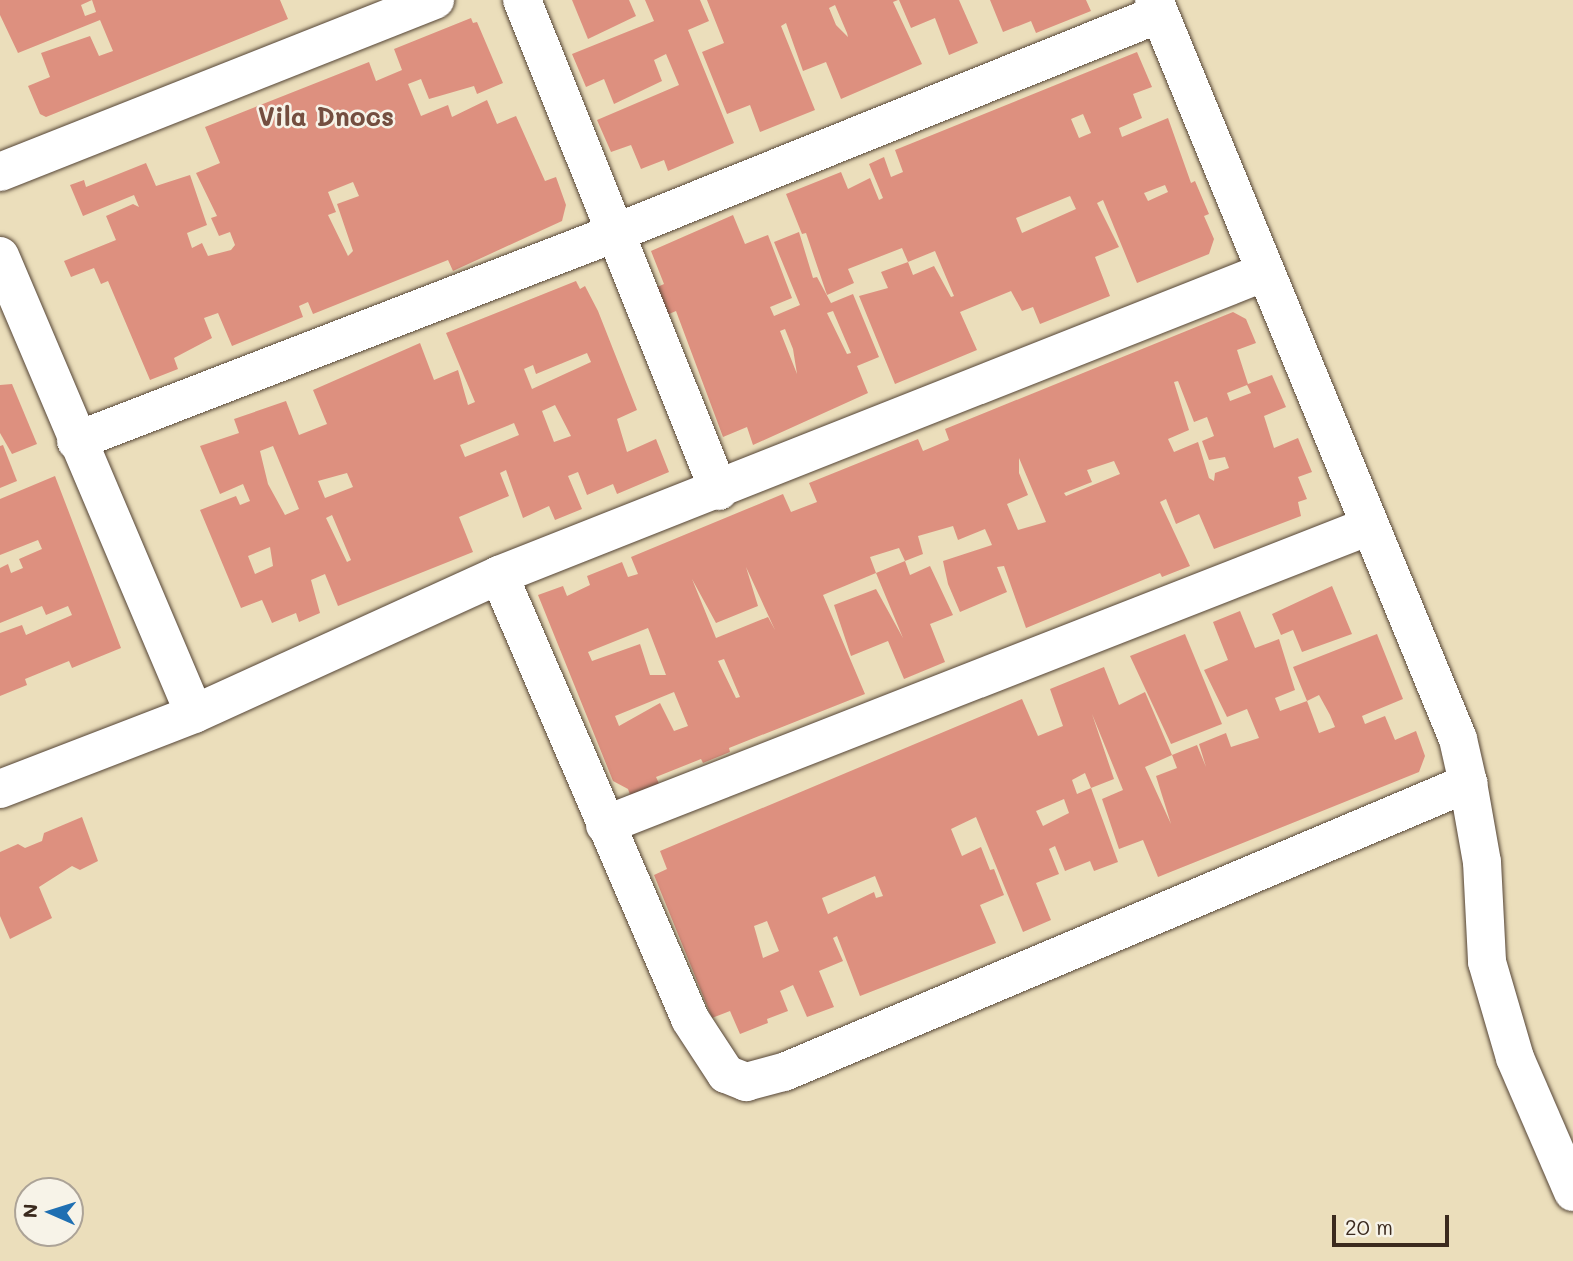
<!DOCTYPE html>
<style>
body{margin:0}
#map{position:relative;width:1573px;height:1261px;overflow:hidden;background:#ebdebb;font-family:Mali,sans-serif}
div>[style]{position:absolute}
.building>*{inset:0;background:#dd907f}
.roads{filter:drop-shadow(0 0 2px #554536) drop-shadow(0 0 2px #554536)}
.street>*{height:38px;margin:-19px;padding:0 19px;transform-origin:19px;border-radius:19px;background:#fff}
span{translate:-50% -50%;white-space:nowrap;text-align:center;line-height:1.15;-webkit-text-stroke:5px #f7f3e8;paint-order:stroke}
.district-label{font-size:26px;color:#744e40;font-weight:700}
.north{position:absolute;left:14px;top:1177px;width:70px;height:70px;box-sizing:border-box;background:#f7f3e8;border:2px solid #aca397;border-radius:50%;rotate:273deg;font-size:19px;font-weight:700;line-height:28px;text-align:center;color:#3b2a1e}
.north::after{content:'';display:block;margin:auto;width:24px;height:32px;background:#1f6fb2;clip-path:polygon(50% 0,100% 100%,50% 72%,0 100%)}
.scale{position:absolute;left:1332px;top:1215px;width:117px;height:32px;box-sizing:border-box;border:4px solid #3b2a1e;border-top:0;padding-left:9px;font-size:21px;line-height:24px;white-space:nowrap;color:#3b2a1e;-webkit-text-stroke:5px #f7f3e8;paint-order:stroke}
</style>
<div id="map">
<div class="building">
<i style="clip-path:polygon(evenodd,0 0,280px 0,288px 19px,46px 117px,40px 114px,28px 86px,50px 77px,41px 53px,90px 36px,99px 56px,113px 51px,100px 20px,18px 53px,0 15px,0 0,92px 0,96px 12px,85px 16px,81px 5px,92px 0)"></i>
<i style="clip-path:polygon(572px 0,629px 0,636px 16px,588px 39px)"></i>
<i style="clip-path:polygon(645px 0,700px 0,709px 21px,688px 30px,734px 143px,668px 171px,664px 160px,641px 169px,631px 145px,611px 152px,597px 120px,679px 85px,666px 54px,654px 60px,662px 81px,614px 104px,604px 79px,586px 87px,572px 54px,654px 21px)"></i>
<i style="clip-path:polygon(evenodd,707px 0,898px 0,893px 2px,922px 64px,841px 99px,826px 62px,803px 71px,786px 23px,781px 26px,815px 110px,760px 132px,750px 105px,727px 114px,702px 52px,724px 43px,707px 0,835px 5px,847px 33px,848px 37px,836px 25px,829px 8px,835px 5px)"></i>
<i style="clip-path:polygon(899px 0,959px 0,978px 43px,949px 55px,935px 18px,911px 28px)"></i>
<i style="clip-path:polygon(990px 0,1086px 0,1091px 11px,1036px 33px,1031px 21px,1003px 32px)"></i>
<i style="clip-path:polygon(evenodd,471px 18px,473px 23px,477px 22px,503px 83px,477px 94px,474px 86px,429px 99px,421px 79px,408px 84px,421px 116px,448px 105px,452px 117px,487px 100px,497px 124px,516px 116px,545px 181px,556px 177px,566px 205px,562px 221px,453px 271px,448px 260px,313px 314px,308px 302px,299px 306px,303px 317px,232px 346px,218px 313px,204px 318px,212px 338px,174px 358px,178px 369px,150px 380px,108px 281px,101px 284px,94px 268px,71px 277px,64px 261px,116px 240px,106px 216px,133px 204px,139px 207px,134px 195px,83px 216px,70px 185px,84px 180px,86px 187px,146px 163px,156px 186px,190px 175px,207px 225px,187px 233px,192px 248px,202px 243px,208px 256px,231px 250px,235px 245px,230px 232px,219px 236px,211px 218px,217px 216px,196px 173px,220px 163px,205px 127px,369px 62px,376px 81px,402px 70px,394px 49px,471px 18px,353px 182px,359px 196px,337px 204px,353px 251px,348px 256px,328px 215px,336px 212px,328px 192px,353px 182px)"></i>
<i style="clip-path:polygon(evenodd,1137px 52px,1152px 87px,1133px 94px,1142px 118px,1119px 128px,1122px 137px,1168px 118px,1191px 183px,1195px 181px,1209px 214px,1204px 216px,1214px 239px,1209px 254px,1137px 283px,1103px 200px,1097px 203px,1119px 247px,1095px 257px,1110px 296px,1040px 324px,1033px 307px,1022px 311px,1011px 291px,960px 312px,977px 350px,895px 384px,859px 296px,888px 288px,881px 272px,908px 262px,902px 248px,848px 269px,854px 283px,827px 295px,806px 233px,802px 234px,786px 194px,841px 172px,848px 189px,870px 178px,879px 200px,883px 198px,869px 164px,884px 157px,891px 177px,903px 172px,895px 150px,1137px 52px,1083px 114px,1091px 133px,1079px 138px,1071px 119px,1083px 114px,1137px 52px,1165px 185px,1168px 192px,1148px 201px,1144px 193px,1165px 185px,1137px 52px,1070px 196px,1076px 209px,1022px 233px,1016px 218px,1070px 196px,1137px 52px,935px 251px,954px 296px,951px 297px,934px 266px,913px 275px,908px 262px,935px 251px)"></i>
<i style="clip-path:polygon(evenodd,733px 215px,745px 244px,768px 235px,792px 298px,770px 307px,774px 316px,800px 305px,774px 242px,799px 232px,813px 278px,817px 277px,831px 303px,853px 294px,879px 357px,857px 366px,868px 393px,753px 445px,747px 427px,723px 437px,676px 311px,662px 317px,651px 290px,664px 284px,651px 251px,733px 215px,833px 311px,851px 353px,847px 354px,827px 313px,833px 311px,733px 215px,785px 329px,793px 349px,797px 374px,780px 331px,785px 329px)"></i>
<i style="clip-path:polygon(evenodd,576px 281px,580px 289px,585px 286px,598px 311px,637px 410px,617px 419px,627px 452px,656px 439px,669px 472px,617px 494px,613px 484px,587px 495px,578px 472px,568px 476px,582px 509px,555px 520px,549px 506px,523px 518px,506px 470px,500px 473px,509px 496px,459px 517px,473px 552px,338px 606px,325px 574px,311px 580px,320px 613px,299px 622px,296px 613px,272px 623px,262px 600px,241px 608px,200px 510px,236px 496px,240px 505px,250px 501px,243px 484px,220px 494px,200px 446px,239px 433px,234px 419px,286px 401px,299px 435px,327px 424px,313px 390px,420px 343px,434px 380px,458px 370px,468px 405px,475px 402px,446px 333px,576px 281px,587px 353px,591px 362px,532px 389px,524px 369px,533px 365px,536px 374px,587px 353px,576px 281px,555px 405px,571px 436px,554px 442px,542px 411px,555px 405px,576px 281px,514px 423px,519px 435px,465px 457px,460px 445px,514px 423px,576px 281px,273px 446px,299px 509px,285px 515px,268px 484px,260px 451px,273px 446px,576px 281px,347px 473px,353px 487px,325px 498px,318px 481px,347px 473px,576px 281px,332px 515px,351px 560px,347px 562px,326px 518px,332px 515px,576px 281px,270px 547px,273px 566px,255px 574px,248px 556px,270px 547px)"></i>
<i style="clip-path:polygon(evenodd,1233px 312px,1246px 319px,1256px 343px,1237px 350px,1248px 384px,1272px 375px,1286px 407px,1264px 416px,1274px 448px,1298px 438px,1312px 472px,1298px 477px,1307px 499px,1298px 502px,1301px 516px,1214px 549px,1199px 514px,1176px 524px,1166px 499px,1160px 502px,1190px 566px,1162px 577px,1160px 573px,1026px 628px,1004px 566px,997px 567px,1007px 592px,960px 612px,948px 584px,943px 561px,992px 545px,985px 529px,958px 540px,953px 526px,918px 536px,923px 554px,905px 561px,899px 548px,870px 557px,876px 573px,905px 561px,910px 575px,930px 566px,953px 615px,930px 624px,945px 662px,904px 679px,888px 641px,851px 656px,834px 605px,876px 589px,903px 638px,876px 573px,823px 595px,865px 694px,729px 748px,730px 752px,703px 763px,701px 759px,656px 777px,661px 788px,632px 800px,628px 789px,613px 781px,538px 595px,563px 586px,567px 596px,590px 585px,587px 576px,622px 562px,628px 577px,638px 574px,631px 557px,783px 494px,791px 512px,817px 502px,809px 483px,918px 439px,923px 451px,949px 440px,945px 429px,1233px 312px,1178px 381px,1194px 422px,1207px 417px,1214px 436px,1202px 441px,1209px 460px,1225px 457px,1229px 468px,1215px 473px,1214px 481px,1209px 478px,1198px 442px,1174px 452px,1168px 439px,1189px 430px,1174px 382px,1178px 381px,1233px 312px,1247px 385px,1251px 393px,1230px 401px,1227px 393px,1247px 385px,1233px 312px,1019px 458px,1046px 522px,1018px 530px,1007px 504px,1028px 495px,1019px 473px,1019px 458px,1233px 312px,1114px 461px,1120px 474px,1066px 496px,1064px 493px,1092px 482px,1087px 470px,1114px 461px,1233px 312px,746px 567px,775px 630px,768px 617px,716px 638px,692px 579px,716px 623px,758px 606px,746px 567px,1233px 312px,648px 628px,666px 675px,650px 675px,640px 644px,592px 661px,588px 652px,648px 628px,1233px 312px,724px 659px,740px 697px,736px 698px,718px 661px,724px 659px,1233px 312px,674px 692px,688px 726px,674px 731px,660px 703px,619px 726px,615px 716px,674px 692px)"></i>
<i style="clip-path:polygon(12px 384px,37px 444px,12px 454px,0 433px,0 385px)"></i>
<i style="clip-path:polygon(3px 445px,17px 481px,0 488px,0 446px)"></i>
<i style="clip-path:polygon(55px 476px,121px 648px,72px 668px,69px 661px,25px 679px,27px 685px,0 696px,0 633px,22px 625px,26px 635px,72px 615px,68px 606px,46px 615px,42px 606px,0 623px,0 568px,8px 564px,11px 573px,23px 568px,19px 559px,42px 549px,38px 540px,0 555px,0 499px)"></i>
<i style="clip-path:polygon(1332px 586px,1352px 634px,1302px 652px,1293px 630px,1281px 635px,1272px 614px)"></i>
<i style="clip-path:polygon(evenodd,1240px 611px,1255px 648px,1279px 639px,1295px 690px,1275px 698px,1280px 711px,1307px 701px,1319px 733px,1335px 727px,1330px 715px,1319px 695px,1307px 701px,1293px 667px,1377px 634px,1403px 699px,1362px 716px,1365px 724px,1385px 716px,1395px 740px,1416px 731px,1425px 756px,1419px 772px,1158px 877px,1143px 840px,1119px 849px,1102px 799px,1123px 790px,1092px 714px,1114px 779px,1091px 788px,1085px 773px,1072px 780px,1077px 794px,1091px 788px,1118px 862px,1094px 871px,1090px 861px,1065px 871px,1055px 846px,1049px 849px,1059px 874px,1036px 883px,1051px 920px,1023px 932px,976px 817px,951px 829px,962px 856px,981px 847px,990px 870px,994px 869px,1004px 895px,980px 905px,996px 943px,860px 996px,837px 936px,833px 938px,843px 961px,819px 971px,834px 1007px,807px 1017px,793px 985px,780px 991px,788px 1011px,767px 1019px,768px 1023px,740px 1034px,730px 1011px,712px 1018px,654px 875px,667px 869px,660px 851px,1022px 699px,1038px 736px,1063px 726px,1050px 689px,1104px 667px,1119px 705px,1145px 692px,1172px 755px,1145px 767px,1171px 824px,1156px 776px,1177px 768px,1172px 755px,1197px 745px,1206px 767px,1199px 744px,1226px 733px,1231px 747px,1259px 738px,1247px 709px,1227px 717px,1204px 670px,1228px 660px,1213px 622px,1240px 611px,1064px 799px,1069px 813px,1043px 826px,1036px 811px,1064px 799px,1240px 611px,875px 876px,883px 896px,876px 898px,874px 892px,828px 914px,822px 898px,875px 876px,1240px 611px,767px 921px,779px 951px,763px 958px,754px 926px,767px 921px)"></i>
<i style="clip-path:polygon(1185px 634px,1222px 724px,1171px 744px,1130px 656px)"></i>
<i style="clip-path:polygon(82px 817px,98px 861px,80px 870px,72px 866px,39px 887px,52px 918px,10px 939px,0 916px,0 852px,18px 844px,25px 848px,42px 841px,44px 833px)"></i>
</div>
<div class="roads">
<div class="street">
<i style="left:522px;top:0;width:529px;rotate:68.14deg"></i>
<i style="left:0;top:172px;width:468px;rotate:-21.6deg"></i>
<i style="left:0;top:256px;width:497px;rotate:67deg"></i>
<i style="left:76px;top:441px;width:578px;rotate:-21.1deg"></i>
<i style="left:615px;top:233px;width:586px;rotate:-21.93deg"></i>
<i style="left:499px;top:575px;width:483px;rotate:66.7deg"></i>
<i style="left:690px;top:1019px;width:66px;rotate:56.8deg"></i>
<i style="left:726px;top:1074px;width:22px;rotate:22deg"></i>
<i style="left:746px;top:1082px;width:39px;rotate:-15deg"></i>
<i style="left:784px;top:1072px;width:743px;rotate:-22.9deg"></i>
<i style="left:1468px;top:783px;width:45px;rotate:-102.8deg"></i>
<i style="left:1458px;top:739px;width:799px;rotate:-112.36deg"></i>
<i style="left:1468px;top:783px;width:80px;rotate:80deg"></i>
<i style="left:1482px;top:862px;width:100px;rotate:87.1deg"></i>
<i style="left:1487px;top:962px;width:100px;rotate:73.7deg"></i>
<i style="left:1515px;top:1058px;width:146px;rotate:66.6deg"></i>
<i style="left:0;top:789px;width:208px;rotate:-21.1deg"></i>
<i style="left:194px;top:714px;width:335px;rotate:-24.5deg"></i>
<i style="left:499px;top:575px;width:824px;rotate:-21.58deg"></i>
<i style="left:605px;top:825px;width:820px;rotate:-21.37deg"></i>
</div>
</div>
<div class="district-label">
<span style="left:326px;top:117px">Vila Dnocs</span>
</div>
<div class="north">N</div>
<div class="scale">20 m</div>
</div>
